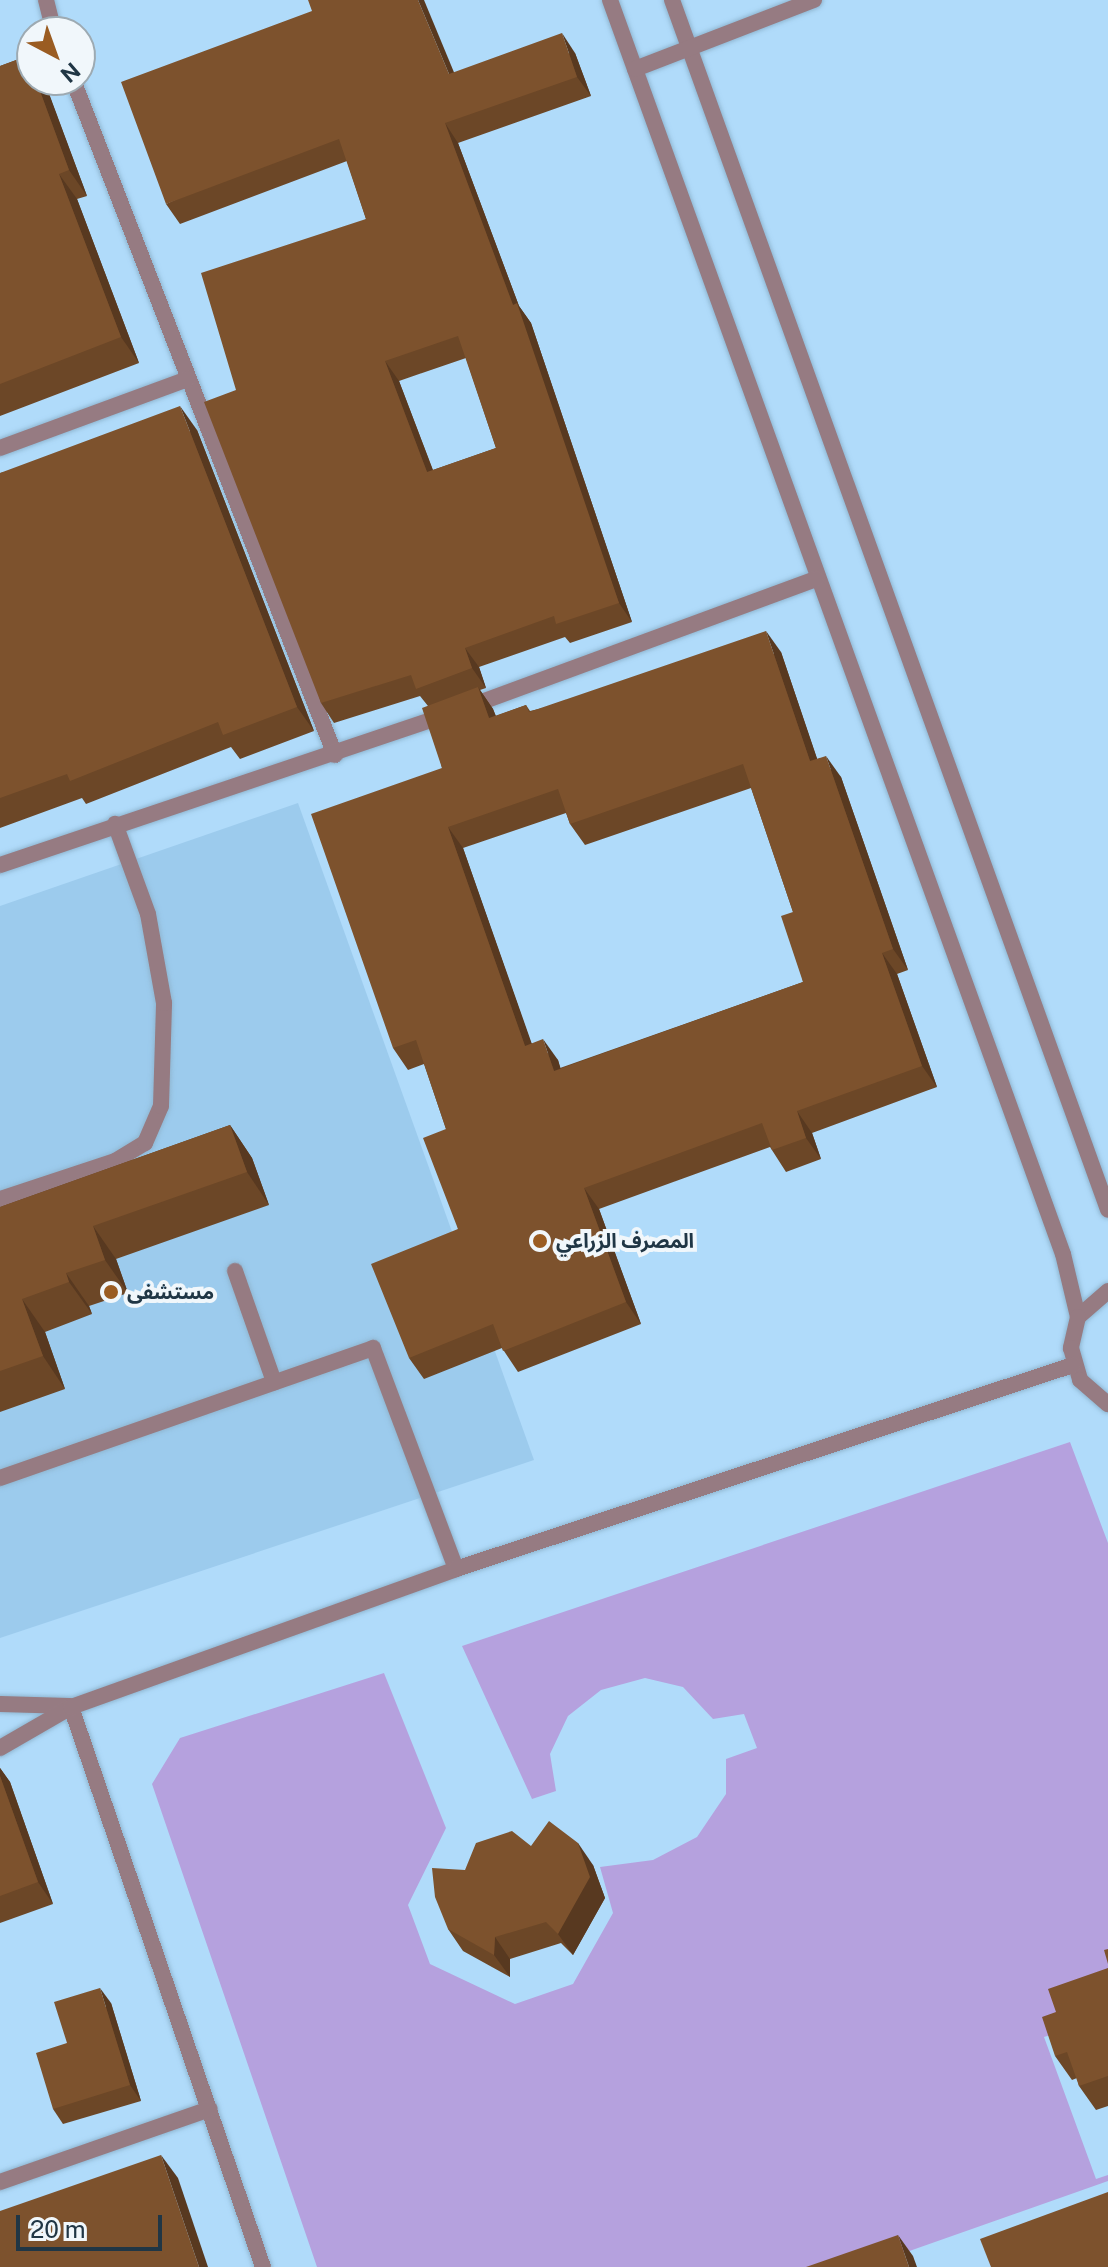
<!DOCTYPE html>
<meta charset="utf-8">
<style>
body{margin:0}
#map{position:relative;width:1108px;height:2267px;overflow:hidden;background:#b0dbfa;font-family:"Public Sans","Noto Sans Arabic",sans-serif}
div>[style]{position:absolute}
.built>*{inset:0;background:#9ccbed}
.green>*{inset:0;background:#b5a1de}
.roads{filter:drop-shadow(0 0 2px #90b7d2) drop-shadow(0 0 2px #90b7d2)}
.service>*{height:16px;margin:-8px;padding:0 8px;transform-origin:8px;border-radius:8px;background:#967b82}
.minor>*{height:16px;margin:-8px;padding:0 8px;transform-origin:8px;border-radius:8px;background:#967b82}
.wall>*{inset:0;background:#6c4727}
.shaded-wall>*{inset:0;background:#583920}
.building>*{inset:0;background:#7d522d}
.dots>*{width:22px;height:22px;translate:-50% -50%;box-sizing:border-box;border:4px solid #f1f7fb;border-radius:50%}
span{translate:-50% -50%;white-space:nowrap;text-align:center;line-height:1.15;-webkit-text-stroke:8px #f1f7fb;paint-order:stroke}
.poi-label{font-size:20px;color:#203645;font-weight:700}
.left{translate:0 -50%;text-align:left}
.north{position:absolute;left:16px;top:16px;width:80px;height:80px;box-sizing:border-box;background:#f1f7fb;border:2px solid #9daab2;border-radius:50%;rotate:139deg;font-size:22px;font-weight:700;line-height:32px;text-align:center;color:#203645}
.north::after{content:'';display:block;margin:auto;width:28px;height:36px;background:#9a5c22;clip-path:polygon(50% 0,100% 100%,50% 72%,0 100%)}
.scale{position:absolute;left:16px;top:2215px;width:146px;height:36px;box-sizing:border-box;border:4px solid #203645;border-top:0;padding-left:10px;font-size:24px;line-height:28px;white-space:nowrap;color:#203645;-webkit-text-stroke:6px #f1f7fb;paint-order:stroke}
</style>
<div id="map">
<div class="built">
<i style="clip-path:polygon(298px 803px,534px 1460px,0 1638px,0 906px)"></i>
</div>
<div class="green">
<i style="clip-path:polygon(1070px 1442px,1108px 1543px,1108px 2017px,1044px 2037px,1096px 2179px,1108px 2175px,1108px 2181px,864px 2267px,317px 2267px,152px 1784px,180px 1738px,384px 1673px,446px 1828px,408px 1905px,430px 1964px,515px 2004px,573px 1984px,613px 1913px,600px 1867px,653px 1860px,697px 1837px,726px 1794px,726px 1759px,757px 1748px,744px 1714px,713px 1719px,683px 1687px,645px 1678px,601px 1690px,568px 1716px,550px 1754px,556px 1791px,532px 1799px,462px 1646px)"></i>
</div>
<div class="roads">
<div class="service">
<i style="left:0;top:1199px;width:121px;rotate:-18.3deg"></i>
<i style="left:115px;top:1161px;width:35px;rotate:-31deg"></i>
<i style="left:145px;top:1143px;width:40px;rotate:-66.6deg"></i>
<i style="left:161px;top:1106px;width:103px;rotate:-88.3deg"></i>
<i style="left:164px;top:1003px;width:90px;rotate:-100.2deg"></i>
<i style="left:148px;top:914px;width:96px;rotate:-110.1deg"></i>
<i style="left:235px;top:1271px;width:118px;rotate:70.6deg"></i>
<i style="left:0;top:1478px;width:395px;rotate:-19.2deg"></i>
<i style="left:373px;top:1348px;width:236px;rotate:69.4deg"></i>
</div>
<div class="minor">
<i style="left:46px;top:0;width:33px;rotate:76deg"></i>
<i style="left:610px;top:0;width:1333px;rotate:70.14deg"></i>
<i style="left:1063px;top:1254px;width:65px;rotate:76.6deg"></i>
<i style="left:672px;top:0;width:1286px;rotate:70.18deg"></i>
<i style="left:635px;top:69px;width:192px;rotate:-21.1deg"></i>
<i style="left:73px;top:80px;width:724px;rotate:68.79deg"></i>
<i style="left:0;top:448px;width:200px;rotate:-20.2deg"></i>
<i style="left:468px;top:707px;width:371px;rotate:-20.2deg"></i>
<i style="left:0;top:865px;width:471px;rotate:-18.6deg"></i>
<i style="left:1108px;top:1291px;width:40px;rotate:139deg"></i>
<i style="left:1078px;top:1317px;width:32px;rotate:103deg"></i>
<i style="left:1071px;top:1348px;width:33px;rotate:74deg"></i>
<i style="left:1080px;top:1380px;width:37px;rotate:41deg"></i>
<i style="left:0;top:1704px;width:70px;rotate:1.6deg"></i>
<i style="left:71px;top:1707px;width:592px;rotate:71.08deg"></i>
<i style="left:0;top:1748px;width:82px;rotate:-30deg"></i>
<i style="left:71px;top:1707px;width:409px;rotate:-19.7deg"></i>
<i style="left:456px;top:1569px;width:650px;rotate:-18.3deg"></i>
<i style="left:0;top:2182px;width:222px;rotate:-19.2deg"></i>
</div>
</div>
<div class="wall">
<i style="clip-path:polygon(evenodd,575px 53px,591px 96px,458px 143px,519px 306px,531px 323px,632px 622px,570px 643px,565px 637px,479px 667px,486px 688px,480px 690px,493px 709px,496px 716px,526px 705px,530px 711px,781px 652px,817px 759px,841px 777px,908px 970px,897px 974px,937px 1087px,812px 1133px,821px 1159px,786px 1172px,770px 1147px,599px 1209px,641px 1324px,518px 1372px,502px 1348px,424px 1379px,409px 1358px,458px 1229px,446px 1129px,424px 1064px,408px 1070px,393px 1048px,442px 768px,428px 706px,420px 696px,334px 723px,321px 703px,236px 390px,366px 219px,347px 161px,180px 224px,166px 204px,454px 73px,575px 53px,466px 358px,496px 448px,433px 470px,399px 381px,466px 358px,575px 53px,751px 788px,793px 912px,803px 982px,560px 1068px,558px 1060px,531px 1043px,463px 848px,566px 813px,570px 824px,585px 845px,751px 788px)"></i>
<i style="clip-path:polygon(27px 56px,32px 63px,32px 80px,44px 81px,87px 196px,77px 199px,139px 363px,0 416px,0 66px)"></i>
<i style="clip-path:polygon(197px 430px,314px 731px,240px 759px,231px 747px,86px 804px,82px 798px,0 828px,0 473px)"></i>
<i style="clip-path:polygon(230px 1125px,252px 1158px,269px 1205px,116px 1259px,128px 1293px,89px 1306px,92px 1314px,45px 1332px,65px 1389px,0 1412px,0 1207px)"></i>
<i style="clip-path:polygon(0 1768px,10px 1782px,53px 1904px,0 1923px)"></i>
<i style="clip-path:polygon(531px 1846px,593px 1865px,605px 1898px,573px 1955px,561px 1943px,510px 1959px,510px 1977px,463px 1951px,448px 1929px)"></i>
<i style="clip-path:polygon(1108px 1968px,1108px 2106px,1096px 2110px,1079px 2086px,1077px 2078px,1072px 2080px,1055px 2056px)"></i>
<i style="clip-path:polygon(111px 2003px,141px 2101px,63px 2124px,53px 2109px,67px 2043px)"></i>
</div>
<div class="shaded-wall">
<i style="clip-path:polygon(418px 0,424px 0,463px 94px,449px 74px)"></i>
<i style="clip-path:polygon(562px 33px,575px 53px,591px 96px,577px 77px)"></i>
<i style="clip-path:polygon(36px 80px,44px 80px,87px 196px,69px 170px)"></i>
<i style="clip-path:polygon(445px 123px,458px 143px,519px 306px,531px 323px,632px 622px,619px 603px,513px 305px)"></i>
<i style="clip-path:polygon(59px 174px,77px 199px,139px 363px,121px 337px)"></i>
<i style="clip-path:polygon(385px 361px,399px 381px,441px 492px,427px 472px)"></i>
<i style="clip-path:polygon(180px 406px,197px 430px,314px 731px,297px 707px)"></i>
<i style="clip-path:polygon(766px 631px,781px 652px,825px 782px,810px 761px)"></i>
<i style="clip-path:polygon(465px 648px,479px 667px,486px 688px,472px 668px)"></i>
<i style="clip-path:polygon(478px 687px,493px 709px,504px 739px,489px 718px)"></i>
<i style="clip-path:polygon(826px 756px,841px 777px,908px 970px,893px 949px)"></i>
<i style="clip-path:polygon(448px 827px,463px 848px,540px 1067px,525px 1046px)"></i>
<i style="clip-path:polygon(882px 953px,897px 974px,937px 1087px,922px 1066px)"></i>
<i style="clip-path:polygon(543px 1039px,558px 1060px,568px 1092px,554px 1071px)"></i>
<i style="clip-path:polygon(797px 1111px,812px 1133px,821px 1159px,806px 1138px)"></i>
<i style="clip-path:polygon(230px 1125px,252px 1158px,269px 1205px,247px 1172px)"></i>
<i style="clip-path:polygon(584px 1188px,599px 1209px,641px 1324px,626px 1302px)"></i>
<i style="clip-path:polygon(93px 1226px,116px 1259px,128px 1293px,105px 1260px)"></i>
<i style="clip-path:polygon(66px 1273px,89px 1306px,92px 1314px,69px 1282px)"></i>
<i style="clip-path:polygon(22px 1299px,45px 1332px,65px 1389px,43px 1356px)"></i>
<i style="clip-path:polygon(0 1768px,10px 1782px,53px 1904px,38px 1882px,0 1776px)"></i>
<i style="clip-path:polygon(578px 1843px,593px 1865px,605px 1898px,573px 1955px,558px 1934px)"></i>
<i style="clip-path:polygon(495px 1937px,510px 1959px,510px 1977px,494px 1955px)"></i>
<i style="clip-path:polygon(100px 1988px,111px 2003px,141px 2101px,130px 2085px)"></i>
<i style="clip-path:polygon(161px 2155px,178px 2178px,208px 2267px,199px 2267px)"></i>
<i style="clip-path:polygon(898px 2235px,913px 2256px,917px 2267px,909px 2267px)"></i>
</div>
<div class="building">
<i style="clip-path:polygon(evenodd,308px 0,418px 0,449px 74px,562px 33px,577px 77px,445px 123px,513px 305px,517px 303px,619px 603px,556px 624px,554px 616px,465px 648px,472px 668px,416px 689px,411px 675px,321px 703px,204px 402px,236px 390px,201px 273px,366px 219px,339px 139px,166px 204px,121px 82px,312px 11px,308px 0,458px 336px,496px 448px,427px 472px,385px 361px,458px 336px)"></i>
<i style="clip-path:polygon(27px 56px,32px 70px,32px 80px,36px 80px,69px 170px,59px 174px,121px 337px,0 384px,0 66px)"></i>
<i style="clip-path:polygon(180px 406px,297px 707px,223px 735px,218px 722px,70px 781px,67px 774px,0 798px,0 473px)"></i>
<i style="clip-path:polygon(evenodd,766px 631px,810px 761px,826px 756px,893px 949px,882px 953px,922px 1066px,797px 1111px,806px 1138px,772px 1150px,762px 1123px,584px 1188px,626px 1302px,503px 1351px,493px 1324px,409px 1358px,371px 1264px,458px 1229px,423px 1138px,446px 1129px,416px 1040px,393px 1048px,311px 814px,442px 768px,422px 708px,478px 687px,489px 718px,526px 705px,529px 712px,766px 631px,743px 764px,793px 912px,781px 916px,803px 982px,554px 1071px,543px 1039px,525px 1046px,448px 827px,558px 789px,570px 824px,743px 764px)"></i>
<i style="clip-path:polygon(230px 1125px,247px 1172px,93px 1226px,105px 1260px,66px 1273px,69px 1282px,22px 1299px,43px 1356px,0 1371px,0 1207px)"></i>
<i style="clip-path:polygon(0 1776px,38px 1882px,0 1896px)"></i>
<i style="clip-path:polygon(549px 1821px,578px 1843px,590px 1877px,558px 1934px,546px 1922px,495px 1937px,494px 1955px,448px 1929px,435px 1897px,432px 1868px,465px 1870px,476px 1843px,512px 1831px,531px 1846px)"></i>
<i style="clip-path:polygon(1108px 1949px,1108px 1964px,1104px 1950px)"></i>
<i style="clip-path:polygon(1108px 1968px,1108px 2076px,1079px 2086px,1067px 2052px,1055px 2056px,1042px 2017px,1056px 2012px,1048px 1989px)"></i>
<i style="clip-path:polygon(100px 1988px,130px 2085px,53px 2109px,36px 2053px,67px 2043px,54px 2002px)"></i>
<i style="clip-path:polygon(161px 2155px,199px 2267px,0 2267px,0 2211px)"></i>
<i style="clip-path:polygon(1108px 2192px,1108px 2267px,991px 2267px,980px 2239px)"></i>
<i style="clip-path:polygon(898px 2235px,909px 2267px,806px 2267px)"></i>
</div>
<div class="dots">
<i style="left:540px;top:1241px;background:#9a5c22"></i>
<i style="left:111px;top:1292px;background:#9a5c22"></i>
</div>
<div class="poi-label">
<span class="left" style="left:556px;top:1241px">المصرف الزراعي</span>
<span class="left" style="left:127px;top:1292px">مستشفى</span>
</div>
<div class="north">N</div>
<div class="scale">20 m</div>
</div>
